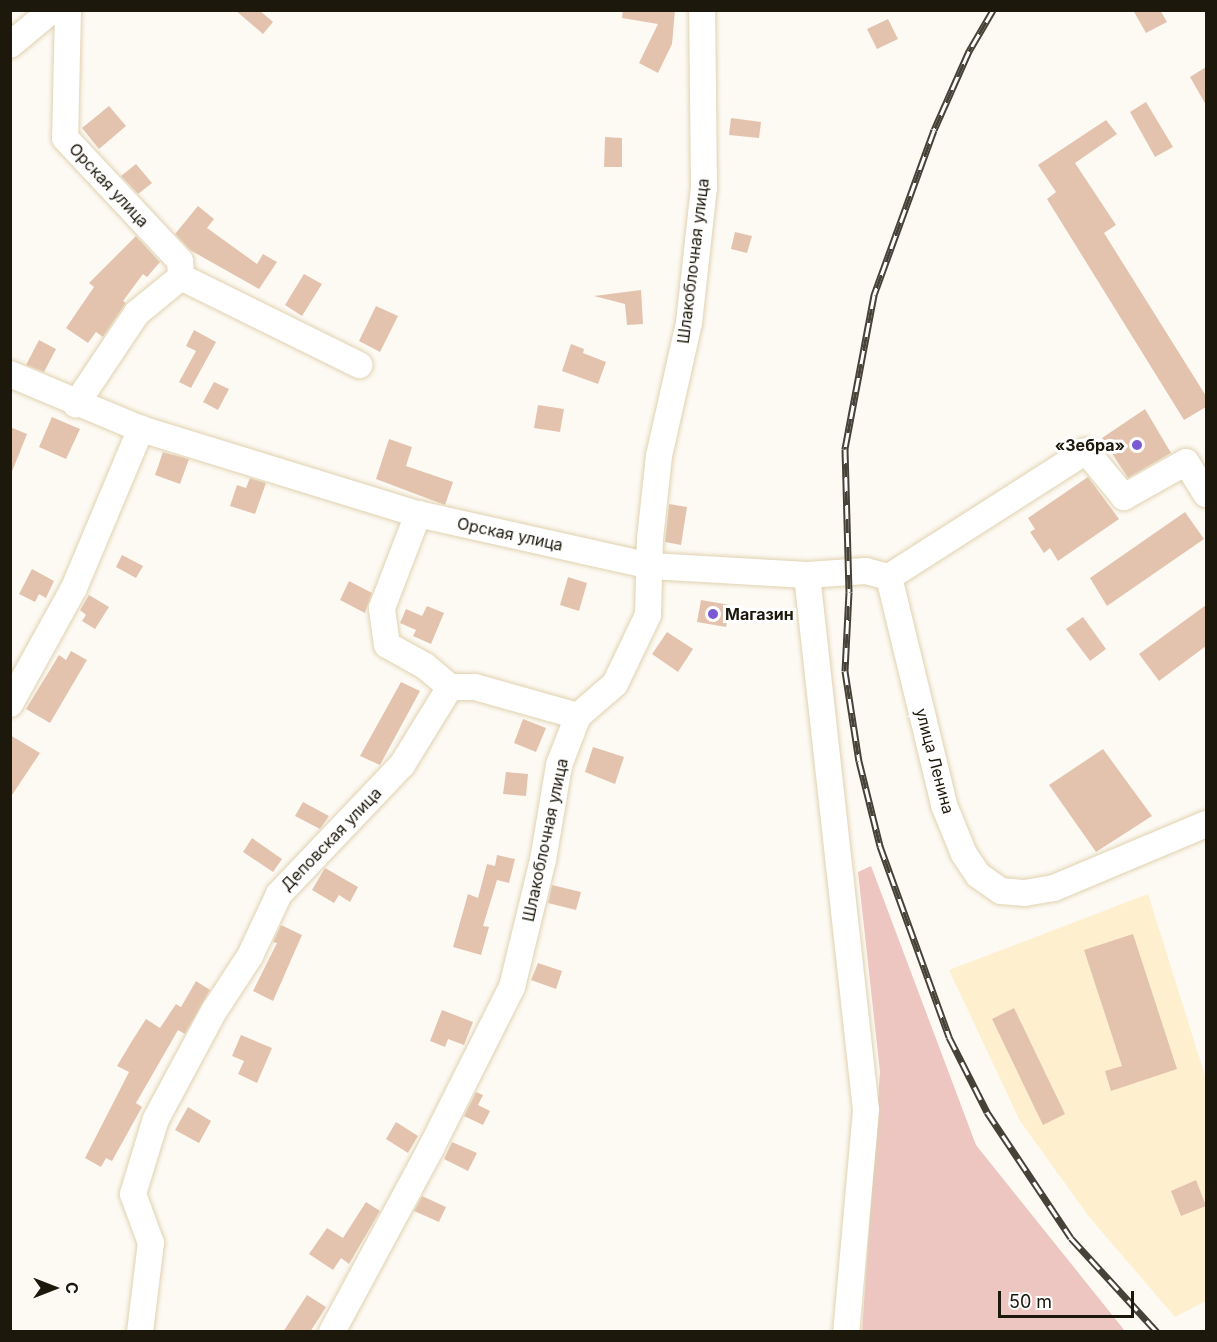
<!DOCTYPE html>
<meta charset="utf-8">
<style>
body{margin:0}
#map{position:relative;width:1217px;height:1342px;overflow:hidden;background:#fdfaf4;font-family:Inter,sans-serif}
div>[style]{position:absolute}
.built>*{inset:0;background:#feefcf}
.green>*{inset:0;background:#edc6c2}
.building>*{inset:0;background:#e3c3ae}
.roads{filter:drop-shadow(0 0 2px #e0d2b0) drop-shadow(0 0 2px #e0d2b0)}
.minor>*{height:26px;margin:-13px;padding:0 13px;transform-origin:13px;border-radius:13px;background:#fff}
.rail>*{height:7px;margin-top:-3.5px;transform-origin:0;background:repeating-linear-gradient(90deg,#fff 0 14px,#474237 0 28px);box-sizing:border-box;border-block:2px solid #474237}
.dots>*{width:16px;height:16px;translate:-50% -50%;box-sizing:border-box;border:3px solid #fff;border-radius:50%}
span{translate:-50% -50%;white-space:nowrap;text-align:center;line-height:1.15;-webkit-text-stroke:6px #fff;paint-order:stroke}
.street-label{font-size:16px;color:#1d180c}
.poi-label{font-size:16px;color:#1d180c;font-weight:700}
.right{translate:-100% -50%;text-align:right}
.left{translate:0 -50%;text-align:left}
.frame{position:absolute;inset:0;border:12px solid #1d180c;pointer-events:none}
.north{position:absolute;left:24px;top:1258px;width:60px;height:60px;-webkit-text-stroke:4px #fff;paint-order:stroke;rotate:90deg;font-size:16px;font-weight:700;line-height:24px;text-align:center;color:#1d180c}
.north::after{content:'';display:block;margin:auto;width:21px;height:27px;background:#1d180c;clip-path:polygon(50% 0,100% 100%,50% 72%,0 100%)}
.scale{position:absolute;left:998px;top:1291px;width:136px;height:27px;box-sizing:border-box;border:3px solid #1d180c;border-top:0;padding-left:8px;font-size:18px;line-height:21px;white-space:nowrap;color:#1d180c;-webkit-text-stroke:4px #fff;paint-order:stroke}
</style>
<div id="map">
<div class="built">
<i style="clip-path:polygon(1148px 894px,1206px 1079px,1206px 1301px,1175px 1317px,1090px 1218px,1020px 1121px,949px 970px)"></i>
</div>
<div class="green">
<i style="clip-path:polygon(871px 866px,976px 1145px,1125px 1331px,862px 1331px,880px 1072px,858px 872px)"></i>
</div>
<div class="building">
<i style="clip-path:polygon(235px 10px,259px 10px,273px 22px,263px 34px)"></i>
<i style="clip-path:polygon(623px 10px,675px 10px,672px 44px,658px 73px,639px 63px,658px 24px,622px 18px)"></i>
<i style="clip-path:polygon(1133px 10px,1160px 10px,1167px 22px,1146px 33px)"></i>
<i style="clip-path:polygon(888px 19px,898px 39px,877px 49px,867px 29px)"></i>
<i style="clip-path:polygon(1206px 67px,1206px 105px,1190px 77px)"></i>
<i style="clip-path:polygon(1146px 102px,1173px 147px,1155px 157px,1130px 112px)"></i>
<i style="clip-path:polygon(109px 106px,126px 126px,99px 149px,82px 128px)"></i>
<i style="clip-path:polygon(731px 118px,761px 122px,759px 138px,729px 135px)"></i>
<i style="clip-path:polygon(1106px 120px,1117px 134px,1075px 163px,1116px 225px,1104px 233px,1206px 396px,1206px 407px,1184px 420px,1047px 199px,1056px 192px,1038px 165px)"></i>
<i style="clip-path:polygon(605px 137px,622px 138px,622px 167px,604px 167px)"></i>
<i style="clip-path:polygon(136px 164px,152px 183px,138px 194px,121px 176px)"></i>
<i style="clip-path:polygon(198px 206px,214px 219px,207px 228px,257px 264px,263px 254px,277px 262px,259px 289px,190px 250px,175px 234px)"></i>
<i style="clip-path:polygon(735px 232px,752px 236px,747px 253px,731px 249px)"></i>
<i style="clip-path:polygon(136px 236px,160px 262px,147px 277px,143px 274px,123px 301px,126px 303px,103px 337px,96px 332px,88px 343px,66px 328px,94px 287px,89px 283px)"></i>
<i style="clip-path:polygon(304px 274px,322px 284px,302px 316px,285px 305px)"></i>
<i style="clip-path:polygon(641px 290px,643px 324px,627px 325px,625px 304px,594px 296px)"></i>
<i style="clip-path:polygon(376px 306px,398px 316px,380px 352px,359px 341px)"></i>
<i style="clip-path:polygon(194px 330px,216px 342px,191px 388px,179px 382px,196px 351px,186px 346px)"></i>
<i style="clip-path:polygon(39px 340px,56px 349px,44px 372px,26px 365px)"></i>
<i style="clip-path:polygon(571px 344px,584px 349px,583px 353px,606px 362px,598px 384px,562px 371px)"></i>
<i style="clip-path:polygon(214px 382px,229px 389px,218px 410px,203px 402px)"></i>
<i style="clip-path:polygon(538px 405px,564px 409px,560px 432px,534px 428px)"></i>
<i style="clip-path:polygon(1145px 409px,1171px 453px,1128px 478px,1102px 438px)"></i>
<i style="clip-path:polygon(52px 417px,80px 429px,66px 459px,39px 447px)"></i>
<i style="clip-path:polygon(10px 427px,27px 434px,11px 474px,10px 474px)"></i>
<i style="clip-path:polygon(389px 439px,412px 447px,406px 466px,453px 482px,445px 505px,376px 479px)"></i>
<i style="clip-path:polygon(163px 452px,189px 459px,180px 484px,155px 475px)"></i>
<i style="clip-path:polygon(1088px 477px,1119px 519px,1058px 561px,1050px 548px,1044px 553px,1030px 532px,1035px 529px,1028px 518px)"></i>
<i style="clip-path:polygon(250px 478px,266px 483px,255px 514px,230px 506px,237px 485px,246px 488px)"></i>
<i style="clip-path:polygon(669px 504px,687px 507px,681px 545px,665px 542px)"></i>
<i style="clip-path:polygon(1185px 512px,1204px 539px,1107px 606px,1090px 578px)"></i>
<i style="clip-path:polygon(122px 555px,143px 566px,136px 578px,116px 567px)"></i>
<i style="clip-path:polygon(32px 569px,54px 581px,46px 598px,39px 594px,35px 602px,19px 594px)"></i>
<i style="clip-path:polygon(568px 577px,587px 583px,579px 611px,560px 605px)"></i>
<i style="clip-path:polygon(349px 581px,372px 593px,365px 613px,340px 600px)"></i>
<i style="clip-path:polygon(89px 595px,109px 607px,95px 629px,82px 621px,86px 615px,80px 610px)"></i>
<i style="clip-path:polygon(701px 600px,730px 605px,726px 627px,697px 622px)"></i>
<i style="clip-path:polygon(1206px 605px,1206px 646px,1159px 681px,1139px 654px)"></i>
<i style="clip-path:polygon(427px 606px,444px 613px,431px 644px,413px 636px,416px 630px,400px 623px,406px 609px,422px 616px)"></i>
<i style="clip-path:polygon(1083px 617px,1106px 649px,1090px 661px,1066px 629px)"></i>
<i style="clip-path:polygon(667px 632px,693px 649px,678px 672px,652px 654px)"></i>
<i style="clip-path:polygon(71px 651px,87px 660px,50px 723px,26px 709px,59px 655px,66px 660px)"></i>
<i style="clip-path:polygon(401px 682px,420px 691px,380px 765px,360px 756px)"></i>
<i style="clip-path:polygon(523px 719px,546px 728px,536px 752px,514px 743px)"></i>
<i style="clip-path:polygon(10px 735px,40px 753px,10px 798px)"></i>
<i style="clip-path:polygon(593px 747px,624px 757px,615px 784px,585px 772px)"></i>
<i style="clip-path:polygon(1103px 749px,1152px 816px,1096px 852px,1049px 785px)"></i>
<i style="clip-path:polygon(506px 772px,528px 774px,526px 796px,503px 794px)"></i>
<i style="clip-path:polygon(303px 802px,329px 816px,320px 829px,295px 816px)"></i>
<i style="clip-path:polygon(252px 838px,282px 859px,273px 872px,243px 852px)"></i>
<i style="clip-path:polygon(497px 855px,515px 859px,509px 883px,497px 880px,483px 926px,489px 927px,481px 955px,453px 947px,468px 894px,478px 898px,487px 864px,495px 866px)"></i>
<i style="clip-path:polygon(325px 868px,358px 887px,350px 902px,339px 895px,334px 903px,312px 890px)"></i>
<i style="clip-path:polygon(552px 885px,581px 892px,576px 910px,548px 903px)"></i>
<i style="clip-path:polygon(281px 925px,302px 935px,273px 1001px,253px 991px,277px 943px,273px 942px)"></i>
<i style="clip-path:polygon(1133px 934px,1177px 1069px,1111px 1091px,1105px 1071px,1122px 1066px,1084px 950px)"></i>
<i style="clip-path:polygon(538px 963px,562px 971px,556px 989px,531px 980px)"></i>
<i style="clip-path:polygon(196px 981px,210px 990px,185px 1034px,178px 1030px,136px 1103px,142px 1107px,112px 1161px,106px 1158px,101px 1167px,85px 1158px,129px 1072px,117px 1066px,132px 1041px,146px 1019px,160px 1028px,176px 1004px,181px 1007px)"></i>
<i style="clip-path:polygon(1014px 1008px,1065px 1114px,1043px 1125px,992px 1019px)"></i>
<i style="clip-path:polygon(442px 1010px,473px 1022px,464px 1045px,448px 1039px,445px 1047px,430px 1041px)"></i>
<i style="clip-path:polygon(241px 1035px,272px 1048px,257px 1083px,238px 1074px,244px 1061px,232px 1056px)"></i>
<i style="clip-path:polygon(476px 1092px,483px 1095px,478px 1105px,490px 1111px,483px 1125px,464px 1116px)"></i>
<i style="clip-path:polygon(188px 1107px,211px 1121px,199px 1143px,175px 1130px)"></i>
<i style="clip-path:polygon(396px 1122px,418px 1136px,408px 1153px,386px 1139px)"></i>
<i style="clip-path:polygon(452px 1142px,477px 1153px,468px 1171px,444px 1159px)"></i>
<i style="clip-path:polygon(1196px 1180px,1206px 1206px,1181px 1216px,1171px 1191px)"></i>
<i style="clip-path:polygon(422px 1196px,446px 1207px,439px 1222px,414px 1211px)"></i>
<i style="clip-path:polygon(366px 1202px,380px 1211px,349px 1264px,341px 1258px,333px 1270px,309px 1254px,327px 1228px,343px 1238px)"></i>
<i style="clip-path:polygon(307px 1295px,326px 1307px,319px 1318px,310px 1332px,283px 1332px)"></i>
</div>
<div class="roads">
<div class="minor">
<i style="left:68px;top:10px;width:128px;rotate:91.3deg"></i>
<i style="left:65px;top:138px;width:168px;rotate:46.9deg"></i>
<i style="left:180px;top:261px;width:16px;rotate:86deg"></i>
<i style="left:181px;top:277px;width:57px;rotate:140.7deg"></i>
<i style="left:137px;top:313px;width:110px;rotate:123.8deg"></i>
<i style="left:10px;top:45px;width:55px;rotate:-39.8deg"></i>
<i style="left:181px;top:277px;width:199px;rotate:26.3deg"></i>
<i style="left:10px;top:374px;width:142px;rotate:22.8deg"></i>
<i style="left:141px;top:429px;width:290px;rotate:17.1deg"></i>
<i style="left:418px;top:514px;width:239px;rotate:12.6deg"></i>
<i style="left:651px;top:566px;width:156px;rotate:3.3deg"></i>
<i style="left:807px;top:575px;width:59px;rotate:-3.9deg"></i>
<i style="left:866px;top:571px;width:24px;rotate:15deg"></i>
<i style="left:807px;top:575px;width:538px;rotate:83.71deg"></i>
<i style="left:866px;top:1110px;width:223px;rotate:95.1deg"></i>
<i style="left:889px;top:577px;width:235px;rotate:76.4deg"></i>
<i style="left:944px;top:805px;width:53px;rotate:67.8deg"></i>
<i style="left:964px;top:854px;width:25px;rotate:56deg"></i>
<i style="left:978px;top:875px;width:28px;rotate:35deg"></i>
<i style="left:1001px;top:891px;width:24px;rotate:5deg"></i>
<i style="left:1025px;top:893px;width:29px;rotate:-10deg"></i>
<i style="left:1054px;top:888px;width:165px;rotate:-22.8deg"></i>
<i style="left:889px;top:577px;width:234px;rotate:-32.6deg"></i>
<i style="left:1086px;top:451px;width:60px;rotate:50.4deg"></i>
<i style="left:1124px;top:497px;width:71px;rotate:-29.4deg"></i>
<i style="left:1186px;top:462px;width:38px;rotate:58deg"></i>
<i style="left:450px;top:687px;width:25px"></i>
<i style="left:475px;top:687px;width:107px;rotate:15.7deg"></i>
<i style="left:10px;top:704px;width:132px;rotate:-61.1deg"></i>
<i style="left:74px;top:588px;width:173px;rotate:-67.2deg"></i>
<i style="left:140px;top:1332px;width:90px;rotate:-83deg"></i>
<i style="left:151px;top:1243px;width:52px;rotate:-110.2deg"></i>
<i style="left:133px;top:1194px;width:78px;rotate:-73deg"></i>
<i style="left:156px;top:1119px;width:123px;rotate:-61.8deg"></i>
<i style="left:214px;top:1011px;width:66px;rotate:-56.8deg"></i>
<i style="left:250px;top:956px;width:68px;rotate:-64.9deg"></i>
<i style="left:279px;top:894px;width:178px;rotate:-46.4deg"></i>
<i style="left:402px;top:765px;width:92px;rotate:-58.4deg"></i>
<i style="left:450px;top:687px;width:33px;rotate:-140deg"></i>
<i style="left:425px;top:666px;width:43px;rotate:-151.1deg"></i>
<i style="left:387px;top:645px;width:37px;rotate:-98deg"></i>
<i style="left:382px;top:608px;width:101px;rotate:-69deg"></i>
<i style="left:332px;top:1332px;width:209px;rotate:-61.7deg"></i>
<i style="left:431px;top:1148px;width:180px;rotate:-63.3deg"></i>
<i style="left:512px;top:987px;width:131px;rotate:-76.3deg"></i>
<i style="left:543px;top:860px;width:96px;rotate:-80.4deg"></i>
<i style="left:559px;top:765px;width:53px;rotate:-68.8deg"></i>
<i style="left:578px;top:716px;width:49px;rotate:-40.9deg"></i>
<i style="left:615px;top:684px;width:76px;rotate:-64.4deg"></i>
<i style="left:648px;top:615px;width:76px;rotate:-88.5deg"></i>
<i style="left:650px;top:539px;width:83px;rotate:-83.8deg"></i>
<i style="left:659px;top:456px;width:136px;rotate:-77.3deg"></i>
<i style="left:689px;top:323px;width:136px;rotate:-83.7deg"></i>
<i style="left:704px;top:188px;width:178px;rotate:-90.6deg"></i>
</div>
</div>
<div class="rail">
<i style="left:993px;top:10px;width:48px;rotate:120.3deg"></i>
<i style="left:969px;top:51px;width:86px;rotate:113.9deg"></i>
<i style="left:934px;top:130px;width:176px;rotate:110deg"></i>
<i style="left:874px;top:295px;width:157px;rotate:100.7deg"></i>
<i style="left:845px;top:449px;width:143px;rotate:88.4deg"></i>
<i style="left:849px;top:592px;width:79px;rotate:92.9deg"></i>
<i style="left:845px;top:671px;width:91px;rotate:81.2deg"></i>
<i style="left:859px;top:761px;width:88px;rotate:76.1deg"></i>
<i style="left:880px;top:846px;width:203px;rotate:70.1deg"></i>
<i style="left:949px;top:1037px;width:84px;rotate:63.1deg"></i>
<i style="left:987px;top:1112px;width:151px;rotate:56.3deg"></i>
<i style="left:1071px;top:1238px;width:127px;rotate:47.5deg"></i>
</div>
<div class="dots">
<i style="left:1137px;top:445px;background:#7a59d3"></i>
<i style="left:713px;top:614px;background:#7a59d3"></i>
</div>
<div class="street-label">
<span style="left:109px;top:185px;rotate:47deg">Орская улица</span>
<span style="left:693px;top:261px;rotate:-83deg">Шлакоблочная улица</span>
<span style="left:510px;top:534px;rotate:12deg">Орская улица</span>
<span style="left:935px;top:761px;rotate:75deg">улица Ленина</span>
<span style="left:331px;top:839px;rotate:-46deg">Деповская улица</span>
<span style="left:545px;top:840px;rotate:-78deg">Шлакоблочная улица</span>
</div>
<div class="poi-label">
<span class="right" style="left:1125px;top:445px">«Зебра»</span>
<span class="left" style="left:725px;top:614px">Магазин</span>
</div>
<div class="frame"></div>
<div class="north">С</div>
<div class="scale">50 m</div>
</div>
